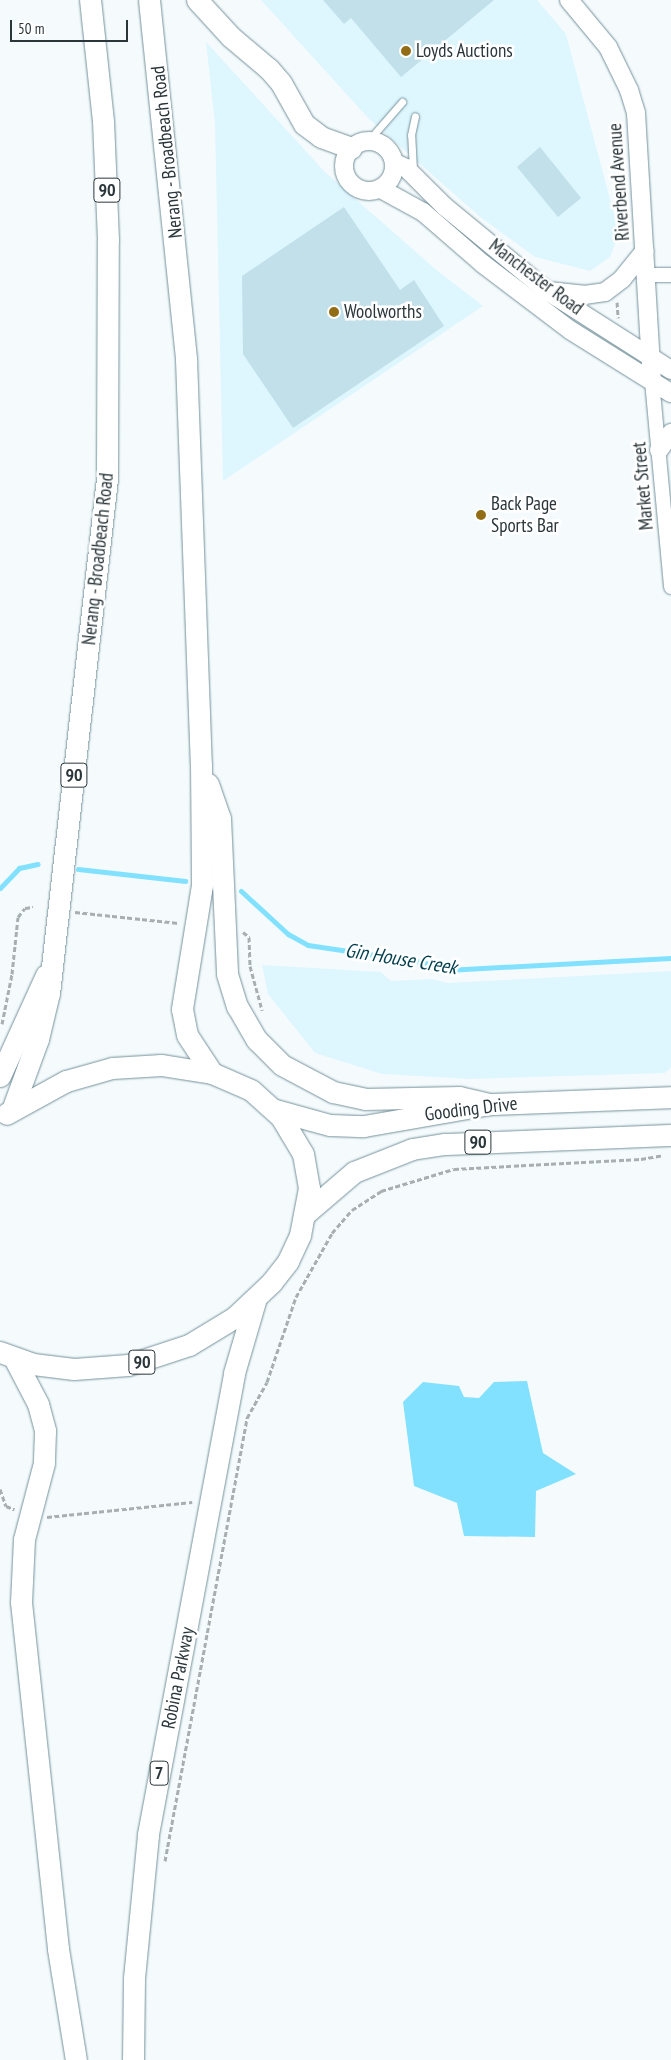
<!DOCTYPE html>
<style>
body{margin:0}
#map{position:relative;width:671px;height:2060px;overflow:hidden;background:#f5fbfd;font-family:"PT Sans Narrow",sans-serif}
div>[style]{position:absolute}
.built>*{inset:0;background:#def6fe}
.water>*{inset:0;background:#82e1fe}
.stream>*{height:5px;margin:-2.5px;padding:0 2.5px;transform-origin:2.5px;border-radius:2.5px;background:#82e1fe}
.building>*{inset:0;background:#c1e0ea}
.path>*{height:3px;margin-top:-1.5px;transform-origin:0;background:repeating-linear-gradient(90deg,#a7afb2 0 5px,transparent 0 7.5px)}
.roads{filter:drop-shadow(0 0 1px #74919b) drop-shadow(0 0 1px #74919b)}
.service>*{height:7px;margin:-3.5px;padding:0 3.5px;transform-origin:3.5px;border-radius:3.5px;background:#fff}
.minor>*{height:14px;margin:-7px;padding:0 7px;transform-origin:7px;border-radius:7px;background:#fff}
.tertiary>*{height:18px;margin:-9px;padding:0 9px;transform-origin:9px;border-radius:9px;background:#fff}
.tertiary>.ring{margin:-9px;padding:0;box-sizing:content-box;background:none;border:18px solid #fff;border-radius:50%}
.primary>*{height:21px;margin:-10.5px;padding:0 10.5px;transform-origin:10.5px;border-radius:10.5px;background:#fff}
.dots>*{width:14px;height:14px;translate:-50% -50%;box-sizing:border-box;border:2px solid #fff;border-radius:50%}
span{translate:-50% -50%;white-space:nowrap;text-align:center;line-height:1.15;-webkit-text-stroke:5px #fff;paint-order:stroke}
.shield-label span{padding:1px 4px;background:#fff;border:1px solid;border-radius:4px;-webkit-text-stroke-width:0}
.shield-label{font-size:18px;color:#2a363a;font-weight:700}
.poi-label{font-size:19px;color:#2a363a}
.left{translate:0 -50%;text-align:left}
.street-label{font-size:19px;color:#2a363a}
.water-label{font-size:20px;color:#013f4e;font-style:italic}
.scale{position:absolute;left:10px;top:20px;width:118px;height:22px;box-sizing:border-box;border:2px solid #2a363a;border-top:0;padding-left:6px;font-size:15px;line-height:18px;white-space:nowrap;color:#2a363a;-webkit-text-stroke:4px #fff;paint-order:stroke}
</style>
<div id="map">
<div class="built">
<i style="clip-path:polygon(261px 0,537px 0,566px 34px,619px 233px,610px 257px,590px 271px,535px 257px,479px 216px,369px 119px)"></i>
<i style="clip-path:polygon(206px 42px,325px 172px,434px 268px,483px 306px,223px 481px,215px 124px)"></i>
<i style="clip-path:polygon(262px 965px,381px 972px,391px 981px,431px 979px,448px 983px,671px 971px,671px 1067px,665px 1073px,470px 1079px,382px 1074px,315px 1053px,268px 994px)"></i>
</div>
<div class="water">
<i style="clip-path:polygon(527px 1381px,543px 1453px,576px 1474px,536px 1491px,535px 1537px,464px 1536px,457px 1503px,414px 1486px,403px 1402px,423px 1382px,459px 1386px,464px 1397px,479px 1398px,494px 1382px)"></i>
</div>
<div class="stream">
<i style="left:78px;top:869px;width:108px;rotate:6.4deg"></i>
<i style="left:0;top:888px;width:28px;rotate:-46deg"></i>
<i style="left:19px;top:868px;width:19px;rotate:-12deg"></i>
<i style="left:241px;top:891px;width:64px;rotate:42.5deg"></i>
<i style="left:288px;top:934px;width:23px;rotate:29deg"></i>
<i style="left:308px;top:945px;width:115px;rotate:8.5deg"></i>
<i style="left:422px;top:962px;width:26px;rotate:18deg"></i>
<i style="left:447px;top:970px;width:224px;rotate:-3.1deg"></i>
</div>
<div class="building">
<i style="clip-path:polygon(323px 0,494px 0,401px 77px,351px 18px,344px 24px)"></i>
<i style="clip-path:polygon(540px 147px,581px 198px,558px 217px,517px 167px)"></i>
<i style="clip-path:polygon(344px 207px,400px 290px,414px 280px,444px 326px,293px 428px,243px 354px,242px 276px)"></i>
</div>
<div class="path">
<i style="left:617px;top:302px;width:16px;rotate:86deg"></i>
<i style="left:75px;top:912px;width:104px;rotate:6.1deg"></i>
<i style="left:243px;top:932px;width:8px;rotate:40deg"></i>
<i style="left:249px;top:937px;width:29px;rotate:88deg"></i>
<i style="left:250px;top:966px;width:46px;rotate:74.7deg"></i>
<i style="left:2px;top:1024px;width:51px;rotate:-78.7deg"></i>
<i style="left:12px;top:974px;width:57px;rotate:-84deg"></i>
<i style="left:18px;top:917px;width:11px;rotate:-52deg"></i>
<i style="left:25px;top:908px;width:8px;rotate:-7deg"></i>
<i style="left:0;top:1489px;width:18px;rotate:71deg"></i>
<i style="left:6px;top:1506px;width:9px;rotate:21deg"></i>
<i style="left:47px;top:1517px;width:146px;rotate:-5.9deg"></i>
<i style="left:165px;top:1861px;width:451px;rotate:-79.5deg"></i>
<i style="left:247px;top:1418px;width:41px;rotate:-60.9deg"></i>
<i style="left:267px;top:1382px;width:90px;rotate:-71.2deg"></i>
<i style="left:296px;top:1297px;width:73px;rotate:-60.6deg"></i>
<i style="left:332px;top:1233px;width:30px;rotate:-49deg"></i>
<i style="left:352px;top:1210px;width:35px;rotate:-33deg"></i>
<i style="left:381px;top:1191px;width:76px;rotate:-16.8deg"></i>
<i style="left:454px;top:1169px;width:187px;rotate:-3.1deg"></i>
<i style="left:641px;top:1159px;width:22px;rotate:-10deg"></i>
</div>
<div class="roads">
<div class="service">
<i style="left:368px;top:141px;width:52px;rotate:-48.9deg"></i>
<i style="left:413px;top:170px;width:35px;rotate:-93deg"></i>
<i style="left:411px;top:135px;width:19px;rotate:-78deg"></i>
</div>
<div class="minor">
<i style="left:646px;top:275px;width:25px"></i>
<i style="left:652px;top:381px;width:207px;rotate:84.7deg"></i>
</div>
<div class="tertiary">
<i style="left:569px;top:0;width:61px;rotate:50.3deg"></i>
<i style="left:608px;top:47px;width:48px;rotate:64deg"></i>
<i style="left:629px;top:90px;width:24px;rotate:73deg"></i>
<i style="left:636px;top:113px;width:268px;rotate:86.6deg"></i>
<i class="ring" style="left:344px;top:141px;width:32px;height:32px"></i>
<i style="left:395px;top:163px;width:12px;rotate:24deg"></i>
<i style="left:406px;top:168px;width:54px;rotate:45deg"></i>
<i style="left:444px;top:206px;width:134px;rotate:39.5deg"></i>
<i style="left:547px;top:291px;width:147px;rotate:32.5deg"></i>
<i style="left:381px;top:189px;width:48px;rotate:28.7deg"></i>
<i style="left:423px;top:212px;width:79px;rotate:40.9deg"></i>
<i style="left:483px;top:264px;width:109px;rotate:37.2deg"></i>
<i style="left:570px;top:330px;width:119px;rotate:32deg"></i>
<i style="left:548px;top:291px;width:36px;rotate:6deg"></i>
<i style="left:584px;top:295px;width:21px;rotate:-8deg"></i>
<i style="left:605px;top:292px;width:21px;rotate:-37deg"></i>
<i style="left:622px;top:279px;width:36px;rotate:-51deg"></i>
<i style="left:659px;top:450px;width:21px;rotate:-55deg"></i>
</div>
<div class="primary">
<i style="left:149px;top:0;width:361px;rotate:84.1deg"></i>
<i style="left:186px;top:359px;width:405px;rotate:87.9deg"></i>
<i style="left:201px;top:764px;width:121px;rotate:89.5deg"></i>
<i style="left:202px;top:885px;width:126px;rotate:99.2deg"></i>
<i style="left:182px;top:1009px;width:26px;rotate:79deg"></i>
<i style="left:187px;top:1035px;width:45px;rotate:56.7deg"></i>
<i style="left:197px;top:0;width:50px;rotate:47.4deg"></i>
<i style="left:231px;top:37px;width:50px;rotate:40.1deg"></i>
<i style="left:269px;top:69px;width:18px;rotate:49deg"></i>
<i style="left:281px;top:83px;width:47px;rotate:60.7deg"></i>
<i style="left:304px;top:124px;width:21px;rotate:37deg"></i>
<i style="left:321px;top:137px;width:32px;rotate:20deg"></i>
<i style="left:208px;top:784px;width:36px;rotate:71deg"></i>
<i style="left:220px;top:818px;width:156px;rotate:87.4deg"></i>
<i style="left:227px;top:974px;width:34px;rotate:73deg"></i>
<i style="left:237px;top:1006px;width:39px;rotate:60deg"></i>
<i style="left:257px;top:1040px;width:35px;rotate:45deg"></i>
<i style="left:282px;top:1065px;width:58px;rotate:27.9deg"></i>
<i style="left:333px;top:1092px;width:33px;rotate:12deg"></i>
<i style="left:365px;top:1099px;width:94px;rotate:-1.2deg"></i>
<i style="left:459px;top:1097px;width:32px;rotate:13deg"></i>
<i style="left:0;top:1076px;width:111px;rotate:-65.5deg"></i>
<i style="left:12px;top:1110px;width:76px;rotate:-69.9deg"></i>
<i style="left:38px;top:1039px;width:47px;rotate:-76.6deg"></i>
<i style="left:49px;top:993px;width:518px;rotate:-83.57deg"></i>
<i style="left:107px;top:478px;width:238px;rotate:-89.8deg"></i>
<i style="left:108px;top:240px;width:119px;rotate:-92.4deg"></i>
<i style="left:103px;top:121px;width:122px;rotate:-96.1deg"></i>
<i style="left:275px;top:1110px;width:57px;rotate:15.3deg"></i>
<i style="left:330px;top:1125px;width:34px;rotate:2deg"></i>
<i style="left:364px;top:1126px;width:128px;rotate:-9.9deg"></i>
<i style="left:490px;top:1104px;width:181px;rotate:-2.2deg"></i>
<i style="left:305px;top:1214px;width:65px;rotate:-40.6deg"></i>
<i style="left:354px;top:1172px;width:62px;rotate:-21.6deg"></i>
<i style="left:412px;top:1149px;width:33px;rotate:-9deg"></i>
<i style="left:445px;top:1144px;width:226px;rotate:-2.3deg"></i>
<i style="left:0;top:1352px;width:35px;rotate:20deg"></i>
<i style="left:33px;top:1364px;width:41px;rotate:7deg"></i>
<i style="left:74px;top:1369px;width:54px;rotate:-4.2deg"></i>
<i style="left:128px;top:1365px;width:64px;rotate:-18.2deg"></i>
<i style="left:189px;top:1345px;width:54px;rotate:-31.3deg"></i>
<i style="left:235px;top:1317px;width:50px;rotate:-43.4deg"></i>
<i style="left:271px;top:1283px;width:28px;rotate:-52deg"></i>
<i style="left:288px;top:1261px;width:29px;rotate:-65deg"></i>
<i style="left:300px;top:1235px;width:48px;rotate:-79.2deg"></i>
<i style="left:309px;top:1188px;width:35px;rotate:-100deg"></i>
<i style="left:303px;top:1154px;width:43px;rotate:-120.7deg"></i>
<i style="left:281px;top:1117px;width:40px;rotate:-138deg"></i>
<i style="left:251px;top:1090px;width:43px;rotate:-156.4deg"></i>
<i style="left:212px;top:1073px;width:52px;rotate:-171.1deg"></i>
<i style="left:161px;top:1065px;width:49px;rotate:176.5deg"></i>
<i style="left:112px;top:1068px;width:48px;rotate:164.2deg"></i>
<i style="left:66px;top:1081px;width:68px;rotate:151.2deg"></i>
<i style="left:14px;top:1358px;width:52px;rotate:62.4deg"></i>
<i style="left:38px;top:1404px;width:28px;rotate:75deg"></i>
<i style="left:45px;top:1431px;width:32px;rotate:92deg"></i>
<i style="left:44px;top:1463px;width:79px;rotate:104.7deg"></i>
<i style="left:24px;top:1539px;width:63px;rotate:92.7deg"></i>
<i style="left:21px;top:1602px;width:349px;rotate:83.9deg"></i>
<i style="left:58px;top:1949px;width:112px;rotate:80.8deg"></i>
<i style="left:133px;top:2060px;width:82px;rotate:-89.3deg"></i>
<i style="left:134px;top:1978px;width:145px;rotate:-84.4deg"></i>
<i style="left:148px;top:1834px;width:469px;rotate:-79.4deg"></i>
<i style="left:234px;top:1373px;width:75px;rotate:-73.7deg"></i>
</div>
</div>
<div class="dots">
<i style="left:406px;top:51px;background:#936d15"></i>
<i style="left:334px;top:312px;background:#936d15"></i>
<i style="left:481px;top:515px;background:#936d15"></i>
</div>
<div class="shield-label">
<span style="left:107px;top:190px">90</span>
<span style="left:74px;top:775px">90</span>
<span style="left:478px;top:1142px">90</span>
<span style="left:142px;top:1362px">90</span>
<span style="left:159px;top:1773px">7</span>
</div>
<div class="poi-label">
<span class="left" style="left:416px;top:51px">Loyds Auctions</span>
<span class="left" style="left:344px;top:312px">Woolworths</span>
<span class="left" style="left:491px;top:515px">Back Page<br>Sports Bar</span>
</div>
<div class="street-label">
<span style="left:167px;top:152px;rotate:-96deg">Nerang - Broadbeach Road</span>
<span style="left:619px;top:182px;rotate:-94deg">Riverbend Avenue</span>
<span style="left:536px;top:277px;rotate:37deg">Manchester Road</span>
<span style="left:643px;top:486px;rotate:-95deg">Market Street</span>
<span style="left:98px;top:559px;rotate:-84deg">Nerang - Broadbeach Road</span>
<span style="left:471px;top:1109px;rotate:-7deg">Gooding Drive</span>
<span style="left:178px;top:1678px;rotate:-79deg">Robina Parkway</span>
</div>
<div class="water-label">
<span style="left:401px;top:959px;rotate:9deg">Gin House Creek</span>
</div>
<div class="scale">50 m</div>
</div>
